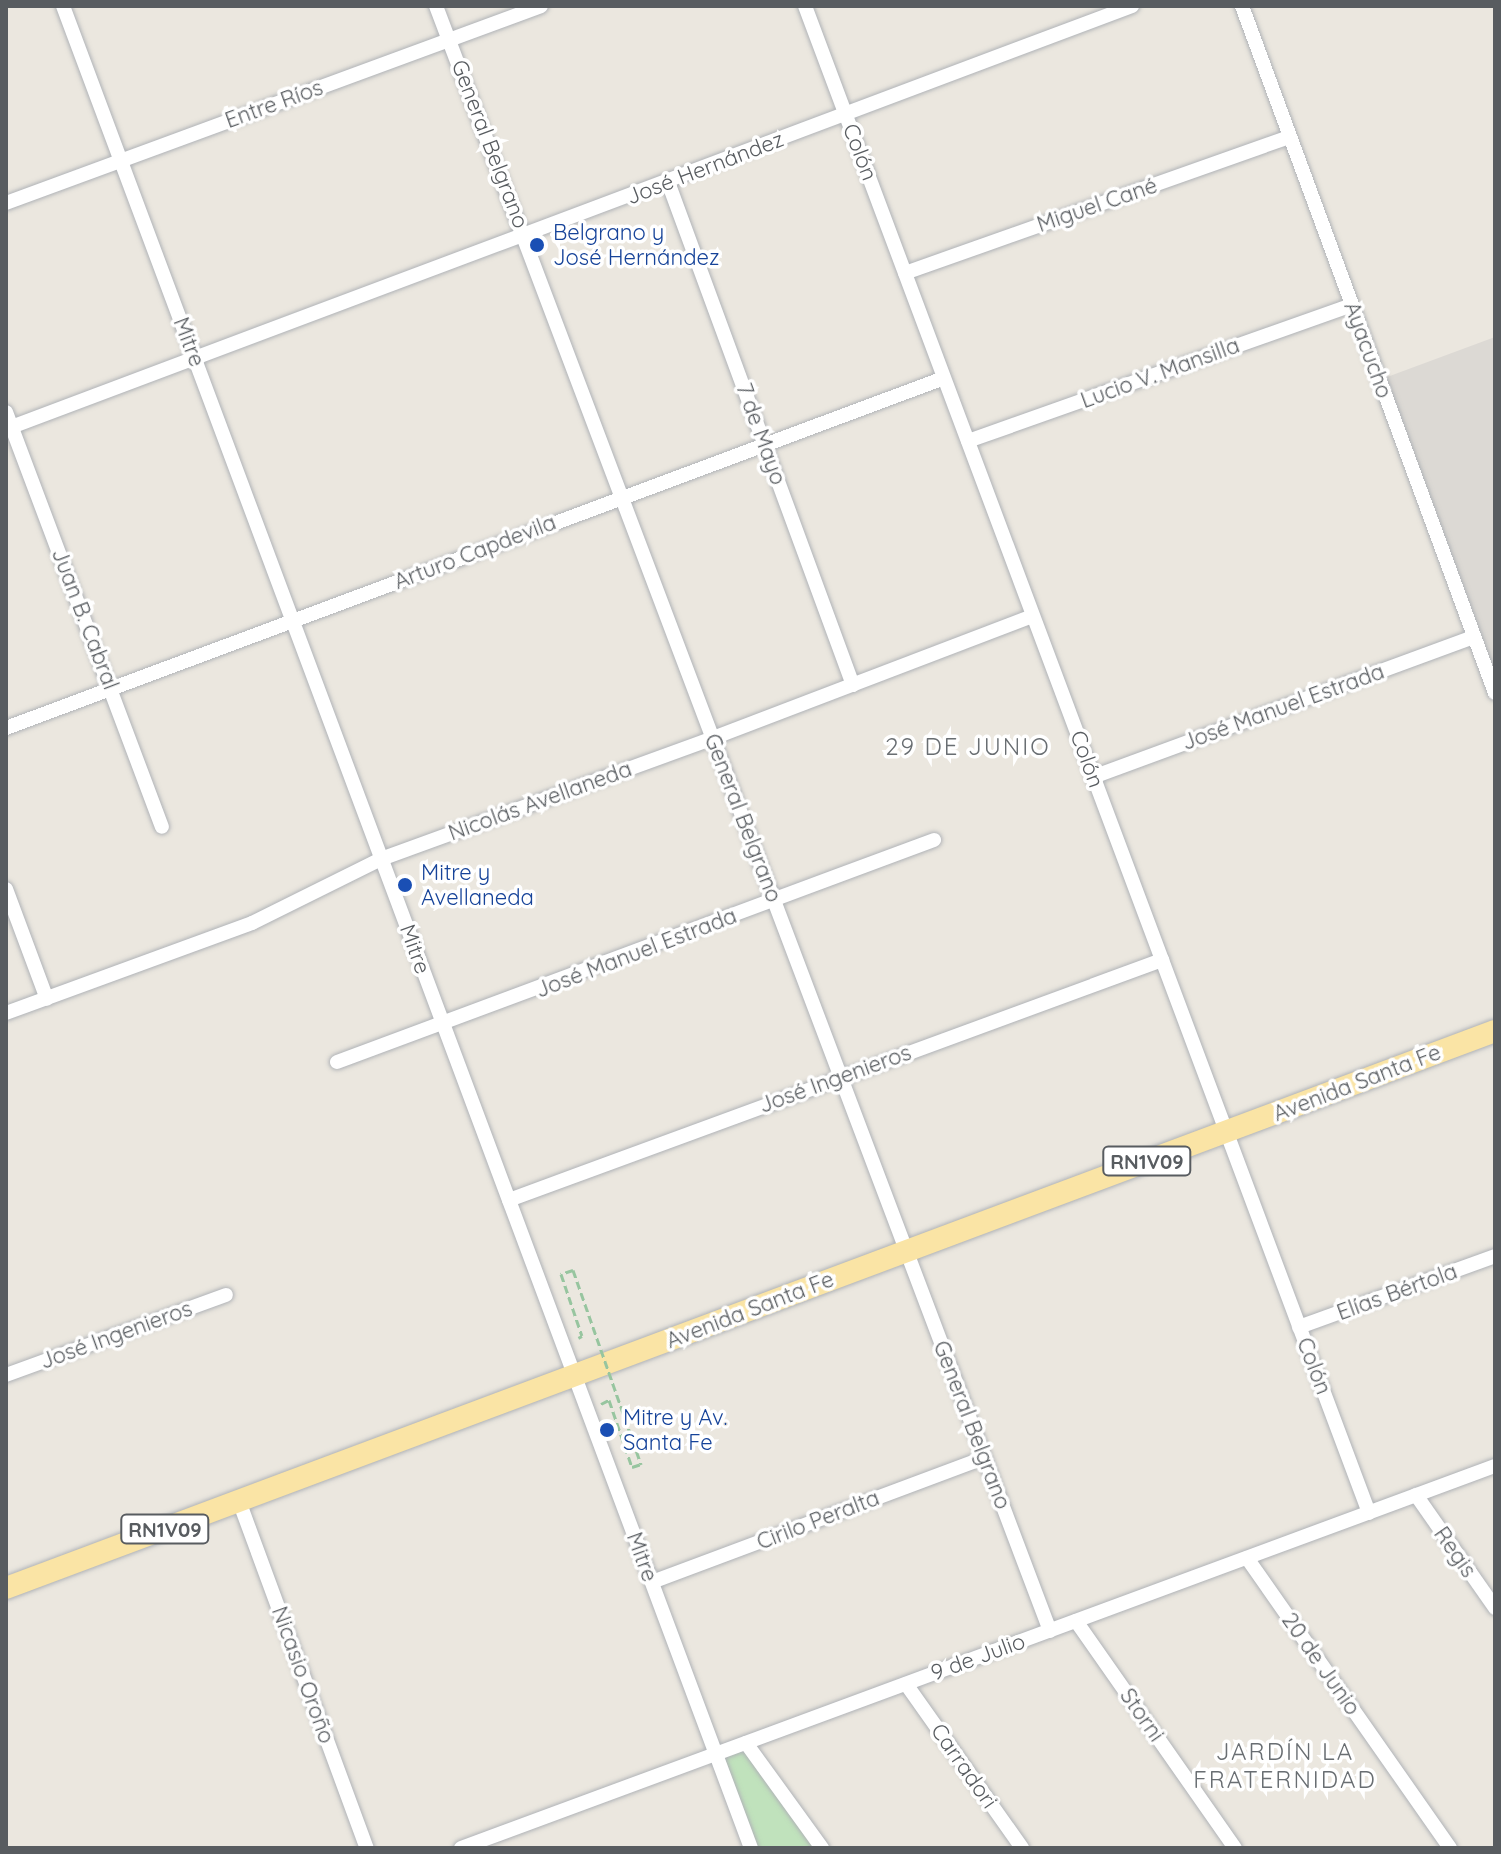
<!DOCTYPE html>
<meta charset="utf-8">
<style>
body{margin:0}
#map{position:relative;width:1501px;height:1854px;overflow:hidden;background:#ebe7df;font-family:Quicksand,sans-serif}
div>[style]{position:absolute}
.industrial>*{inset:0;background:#dcd9d4}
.green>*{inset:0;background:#c0e2bc}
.path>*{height:3px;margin-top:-1.5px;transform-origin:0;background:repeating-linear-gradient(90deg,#97c59f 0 8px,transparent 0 12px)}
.roads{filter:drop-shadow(0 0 2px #b0b3b7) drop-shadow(0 0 2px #b0b3b7)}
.street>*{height:14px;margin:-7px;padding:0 7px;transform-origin:7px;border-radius:7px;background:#fff}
.primary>*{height:22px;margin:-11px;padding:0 11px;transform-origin:11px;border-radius:11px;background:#fae4a5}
.path-bridge>*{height:3px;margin-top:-1.5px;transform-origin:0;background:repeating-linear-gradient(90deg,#97c59f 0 8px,transparent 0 12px)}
.dots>*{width:22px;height:22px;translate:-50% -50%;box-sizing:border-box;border:4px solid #fff;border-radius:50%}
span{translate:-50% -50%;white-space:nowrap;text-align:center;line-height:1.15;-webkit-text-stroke:7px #fff;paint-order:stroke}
.shield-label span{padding:2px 6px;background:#fff;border:2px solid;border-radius:6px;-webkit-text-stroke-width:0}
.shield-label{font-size:20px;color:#585c60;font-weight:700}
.street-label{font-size:22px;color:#585c60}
.transit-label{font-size:22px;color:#164399}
.left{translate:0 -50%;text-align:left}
.neighbourhood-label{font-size:24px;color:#696e72;letter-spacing:2px}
.frame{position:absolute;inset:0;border:8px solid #585c60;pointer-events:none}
</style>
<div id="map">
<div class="industrial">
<i style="clip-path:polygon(1495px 337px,1495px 693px,1379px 380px)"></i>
</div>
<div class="green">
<i style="clip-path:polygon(746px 1743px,822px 1848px,751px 1848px,716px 1754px)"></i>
</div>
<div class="path">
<i style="left:573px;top:1270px;width:13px;rotate:162deg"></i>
<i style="left:561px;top:1274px;width:65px;rotate:71.3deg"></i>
<i style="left:582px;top:1336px;width:4px;rotate:153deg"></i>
<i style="left:601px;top:1404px;width:9px;rotate:-27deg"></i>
<i style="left:609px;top:1400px;width:71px;rotate:71.1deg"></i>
<i style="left:632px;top:1467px;width:9px;rotate:-18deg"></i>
</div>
<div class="roads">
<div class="street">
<i style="left:63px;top:6px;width:1966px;rotate:69.52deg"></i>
<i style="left:436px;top:6px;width:1737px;rotate:69.3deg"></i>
<i style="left:805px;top:6px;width:1609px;rotate:69.48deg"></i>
<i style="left:1242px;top:6px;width:732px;rotate:69.78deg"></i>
<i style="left:668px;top:182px;width:536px;rotate:69.81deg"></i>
<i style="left:6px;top:203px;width:570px;rotate:-20.21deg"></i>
<i style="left:905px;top:273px;width:408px;rotate:-19.5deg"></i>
<i style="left:6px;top:412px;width:443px;rotate:69.4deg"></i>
<i style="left:6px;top:429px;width:1203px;rotate:-20.59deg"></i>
<i style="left:968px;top:441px;width:407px;rotate:-19.5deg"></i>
<i style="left:6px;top:728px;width:1001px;rotate:-20.46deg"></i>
<i style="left:1093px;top:777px;width:406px;rotate:-20.2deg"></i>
<i style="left:6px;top:889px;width:117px;rotate:69.6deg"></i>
<i style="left:6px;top:1013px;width:262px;rotate:-20.1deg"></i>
<i style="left:252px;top:923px;width:144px;rotate:-26.4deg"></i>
<i style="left:381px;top:859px;width:353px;rotate:-20deg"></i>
<i style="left:713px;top:738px;width:342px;rotate:-20.9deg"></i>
<i style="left:337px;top:1062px;width:637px;rotate:-20.4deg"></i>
<i style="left:509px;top:1200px;width:696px;rotate:-20.18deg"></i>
<i style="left:1299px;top:1327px;width:208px;rotate:-19.9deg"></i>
<i style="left:6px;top:1375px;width:234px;rotate:-20deg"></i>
<i style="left:1416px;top:1495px;width:138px;rotate:55deg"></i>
<i style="left:239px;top:1501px;width:370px;rotate:69.8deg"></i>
<i style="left:1247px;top:1558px;width:354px;rotate:55deg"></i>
<i style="left:652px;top:1582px;width:354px;rotate:-20.5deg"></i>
<i style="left:1076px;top:1621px;width:277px;rotate:55deg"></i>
<i style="left:906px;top:1684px;width:201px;rotate:54.7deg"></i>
<i style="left:746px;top:1743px;width:130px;rotate:54.1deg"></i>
<i style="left:461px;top:1848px;width:1102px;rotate:-20.28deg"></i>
</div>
<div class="primary">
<i style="left:6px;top:1588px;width:1590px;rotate:-20.51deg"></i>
</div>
</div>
<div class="path-bridge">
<i style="left:573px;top:1270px;width:206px;rotate:70.7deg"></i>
</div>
<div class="dots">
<i style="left:537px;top:245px;background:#1a4fb4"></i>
<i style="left:405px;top:885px;background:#1a4fb4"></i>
<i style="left:607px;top:1430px;background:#1a4fb4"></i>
</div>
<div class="shield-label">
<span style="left:1147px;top:1161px">RN1V09</span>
<span style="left:165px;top:1529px">RN1V09</span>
</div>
<div class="street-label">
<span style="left:274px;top:104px;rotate:-20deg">Entre Ríos</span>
<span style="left:490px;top:144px;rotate:69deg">General Belgrano</span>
<span style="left:860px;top:152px;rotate:69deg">Colón</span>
<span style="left:705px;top:168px;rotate:-21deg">José Hernández</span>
<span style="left:1097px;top:205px;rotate:-19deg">Miguel Cané</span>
<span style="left:189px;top:342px;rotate:69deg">Mitre</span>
<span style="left:1368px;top:350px;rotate:70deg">Ayacucho</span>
<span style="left:1160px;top:373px;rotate:-20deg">Lucio V. Mansilla</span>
<span style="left:761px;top:434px;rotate:70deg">7 de Mayo</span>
<span style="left:475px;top:552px;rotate:-21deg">Arturo Capdevila</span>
<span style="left:85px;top:619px;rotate:69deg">Juan B. Cabral</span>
<span style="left:1283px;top:707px;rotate:-20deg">José Manuel Estrada</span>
<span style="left:1087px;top:759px;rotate:70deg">Colón</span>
<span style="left:540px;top:801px;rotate:-20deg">Nicolás Avellaneda</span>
<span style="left:743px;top:818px;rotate:69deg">General Belgrano</span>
<span style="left:415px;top:949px;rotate:70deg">Mitre</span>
<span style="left:636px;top:953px;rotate:-21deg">José Manuel Estrada</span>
<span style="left:835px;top:1079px;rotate:-20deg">José Ingenieros</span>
<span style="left:1357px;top:1083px;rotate:-21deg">Avenida Santa Fe</span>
<span style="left:1397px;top:1292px;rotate:-20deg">Elías Bértola</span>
<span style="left:750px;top:1310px;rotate:-21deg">Avenida Santa Fe</span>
<span style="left:116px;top:1335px;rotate:-20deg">José Ingenieros</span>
<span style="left:1314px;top:1366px;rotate:69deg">Colón</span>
<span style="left:972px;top:1425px;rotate:69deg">General Belgrano</span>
<span style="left:818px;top:1520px;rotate:-21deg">Cirilo Peralta</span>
<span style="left:1455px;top:1552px;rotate:55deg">Regis</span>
<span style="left:642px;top:1557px;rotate:70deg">Mitre</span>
<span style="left:978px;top:1657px;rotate:-20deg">9 de Julio</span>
<span style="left:1321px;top:1664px;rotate:55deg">20 de Junio</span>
<span style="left:303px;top:1675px;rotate:70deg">Nicasio Oroño</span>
<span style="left:1142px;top:1715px;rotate:55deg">Storni</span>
<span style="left:964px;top:1766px;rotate:55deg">Carradori</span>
</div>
<div class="transit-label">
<span class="left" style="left:553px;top:245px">Belgrano y<br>José Hernández</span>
<span class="left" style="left:421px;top:885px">Mitre y<br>Avellaneda</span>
<span class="left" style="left:623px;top:1430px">Mitre y Av.<br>Santa Fe</span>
</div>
<div class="neighbourhood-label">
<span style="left:968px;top:747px">29 DE JUNIO</span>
<span style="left:1285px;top:1766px">JARDÍN LA<br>FRATERNIDAD</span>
</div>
<div class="frame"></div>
</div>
